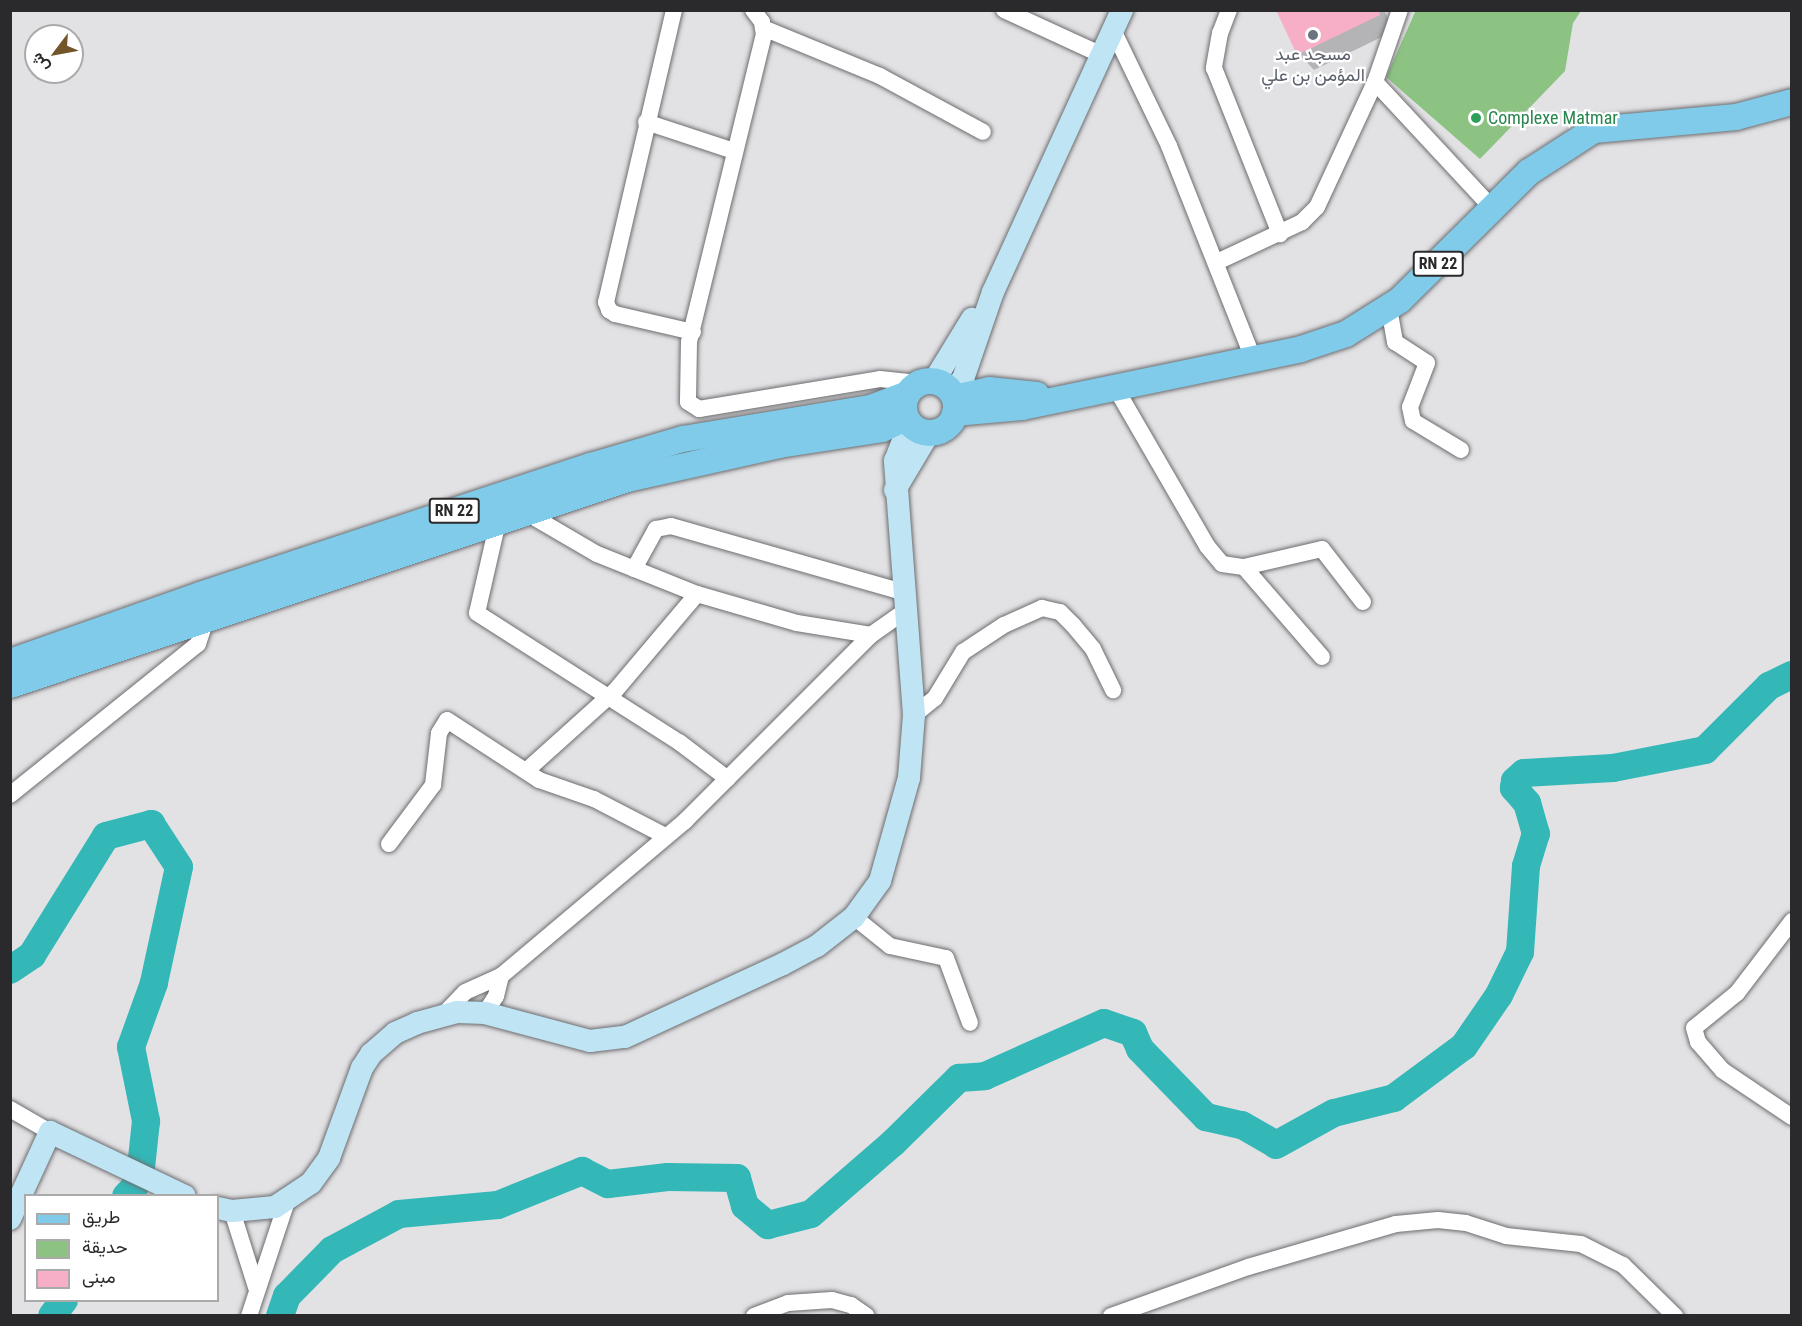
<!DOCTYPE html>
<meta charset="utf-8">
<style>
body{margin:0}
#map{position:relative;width:1802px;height:1326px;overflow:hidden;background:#e2e2e5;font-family:"Roboto Condensed",Vazirmatn,sans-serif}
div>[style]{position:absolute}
.green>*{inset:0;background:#8cc383}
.shadow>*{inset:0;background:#0003}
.river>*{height:28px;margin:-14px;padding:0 14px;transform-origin:14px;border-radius:14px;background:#34b7b7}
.building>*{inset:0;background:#f6afc6}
.roads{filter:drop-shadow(0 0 2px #6d6d70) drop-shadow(0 0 2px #6d6d70)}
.minor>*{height:16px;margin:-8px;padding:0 8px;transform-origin:8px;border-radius:8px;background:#fff}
.secondary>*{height:22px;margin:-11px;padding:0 11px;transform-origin:11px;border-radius:11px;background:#bfe5f4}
.primary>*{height:26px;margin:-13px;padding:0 13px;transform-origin:13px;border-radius:13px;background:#80cbe9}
.primary>.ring{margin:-13px;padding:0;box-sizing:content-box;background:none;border:26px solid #80cbe9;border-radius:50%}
.dots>*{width:16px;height:16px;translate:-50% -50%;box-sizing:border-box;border:3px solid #fff;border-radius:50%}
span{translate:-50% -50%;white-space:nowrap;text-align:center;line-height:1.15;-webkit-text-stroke:4.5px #fff;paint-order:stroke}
.shield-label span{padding:2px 4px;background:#fff;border:2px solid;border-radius:4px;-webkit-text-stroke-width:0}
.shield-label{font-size:16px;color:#2a2a2c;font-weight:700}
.worship-label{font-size:18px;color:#5b616d}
.leisure-label{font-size:18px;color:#27864d}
.left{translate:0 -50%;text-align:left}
.frame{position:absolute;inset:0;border:12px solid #2a2a2c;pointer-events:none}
.legend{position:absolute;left:24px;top:1194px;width:195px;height:108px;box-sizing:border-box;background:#fff;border:2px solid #aaaaab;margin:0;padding:8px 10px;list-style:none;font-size:18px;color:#2a2a2c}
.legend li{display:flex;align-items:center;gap:12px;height:30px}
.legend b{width:30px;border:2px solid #aaaaab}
.north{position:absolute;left:24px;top:24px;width:60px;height:60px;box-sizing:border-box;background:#fff;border:2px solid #aaaaab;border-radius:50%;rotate:238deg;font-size:16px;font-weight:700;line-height:24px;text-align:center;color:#2a2a2c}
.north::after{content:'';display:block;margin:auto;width:21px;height:27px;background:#725529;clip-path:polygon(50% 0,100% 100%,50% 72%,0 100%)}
</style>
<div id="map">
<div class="green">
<i style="clip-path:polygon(1416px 10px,1581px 10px,1581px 11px,1573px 23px,1565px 71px,1480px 159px,1386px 77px)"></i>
</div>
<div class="shadow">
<i style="clip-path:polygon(1277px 10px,1384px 10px,1394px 31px,1314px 70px,1299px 54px)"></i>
</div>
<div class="river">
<i style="left:10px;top:970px;width:27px;rotate:-34deg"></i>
<i style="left:32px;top:955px;width:140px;rotate:-58.1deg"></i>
<i style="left:106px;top:836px;width:47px;rotate:-14.9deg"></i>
<i style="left:151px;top:824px;width:51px;rotate:56.9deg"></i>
<i style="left:179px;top:867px;width:119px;rotate:102.2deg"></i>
<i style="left:154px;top:983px;width:68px;rotate:109.8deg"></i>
<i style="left:131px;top:1047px;width:76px;rotate:78.5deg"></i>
<i style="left:146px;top:1121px;width:47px;rotate:96.1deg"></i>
<i style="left:141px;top:1168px;width:21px;rotate:109deg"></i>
<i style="left:134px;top:1188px;width:11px;rotate:135deg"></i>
<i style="left:52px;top:1316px;width:20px;rotate:-53deg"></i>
<i style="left:280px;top:1316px;width:21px;rotate:-71deg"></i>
<i style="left:287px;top:1296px;width:64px;rotate:-45.6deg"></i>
<i style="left:332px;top:1250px;width:76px;rotate:-28.2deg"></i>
<i style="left:399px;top:1214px;width:99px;rotate:-5.2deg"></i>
<i style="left:498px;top:1205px;width:91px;rotate:-22deg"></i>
<i style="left:582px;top:1171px;width:29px;rotate:27deg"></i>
<i style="left:608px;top:1184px;width:60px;rotate:-6.7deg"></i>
<i style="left:668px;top:1177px;width:69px;rotate:0.8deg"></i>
<i style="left:737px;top:1178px;width:29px;rotate:74deg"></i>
<i style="left:745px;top:1206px;width:30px;rotate:40deg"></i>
<i style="left:768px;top:1225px;width:44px;rotate:-14.3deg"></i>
<i style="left:811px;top:1214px;width:108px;rotate:-40.9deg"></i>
<i style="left:893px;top:1143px;width:93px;rotate:-44.6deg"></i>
<i style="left:959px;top:1078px;width:26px;rotate:-4deg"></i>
<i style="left:985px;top:1076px;width:130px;rotate:-24deg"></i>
<i style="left:1104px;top:1023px;width:31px;rotate:19deg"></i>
<i style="left:1133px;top:1033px;width:17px;rotate:66deg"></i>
<i style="left:1140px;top:1049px;width:95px;rotate:45.9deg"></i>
<i style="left:1206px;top:1117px;width:37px;rotate:13deg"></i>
<i style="left:1242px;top:1125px;width:39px;rotate:30deg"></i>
<i style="left:1276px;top:1145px;width:66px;rotate:-28.9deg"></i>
<i style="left:1334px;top:1113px;width:62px;rotate:-14deg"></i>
<i style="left:1394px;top:1098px;width:87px;rotate:-36.6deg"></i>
<i style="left:1464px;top:1046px;width:62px;rotate:-55.5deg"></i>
<i style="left:1499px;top:995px;width:48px;rotate:-64deg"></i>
<i style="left:1520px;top:952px;width:86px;rotate:-86deg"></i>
<i style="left:1526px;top:866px;width:34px;rotate:-73deg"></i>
<i style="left:1536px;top:834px;width:32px;rotate:-106deg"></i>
<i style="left:1527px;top:803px;width:20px;rotate:-131deg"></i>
<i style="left:1514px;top:788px;width:7px;rotate:-82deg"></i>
<i style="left:1515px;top:781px;width:12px;rotate:-42deg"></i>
<i style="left:1524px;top:773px;width:89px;rotate:-3.2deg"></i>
<i style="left:1613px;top:768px;width:94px;rotate:-11.1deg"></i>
<i style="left:1705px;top:750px;width:91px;rotate:-45deg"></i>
<i style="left:1769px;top:686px;width:25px;rotate:-26deg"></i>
</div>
<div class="building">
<i style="clip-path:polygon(1276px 10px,1378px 10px,1380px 15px,1297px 55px)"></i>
</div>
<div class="roads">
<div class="minor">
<i style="left:674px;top:10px;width:300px;rotate:103.1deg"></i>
<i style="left:606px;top:302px;width:9px;rotate:69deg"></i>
<i style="left:609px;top:310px;width:7px;rotate:34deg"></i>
<i style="left:615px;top:314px;width:80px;rotate:13deg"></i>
<i style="left:753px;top:10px;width:15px;rotate:53deg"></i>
<i style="left:762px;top:22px;width:12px;rotate:81deg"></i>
<i style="left:764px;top:34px;width:317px;rotate:103.7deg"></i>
<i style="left:689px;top:342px;width:60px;rotate:91deg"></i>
<i style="left:688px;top:402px;width:13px;rotate:32deg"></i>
<i style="left:699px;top:409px;width:183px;rotate:-9.4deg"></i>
<i style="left:880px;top:379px;width:38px;rotate:6deg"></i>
<i style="left:1004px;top:10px;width:108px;rotate:24.7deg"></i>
<i style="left:1229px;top:10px;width:25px;rotate:111deg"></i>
<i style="left:1220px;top:33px;width:36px;rotate:100deg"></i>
<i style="left:1214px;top:68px;width:179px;rotate:68.3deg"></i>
<i style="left:763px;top:28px;width:126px;rotate:22.3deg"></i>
<i style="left:880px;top:76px;width:117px;rotate:28.5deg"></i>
<i style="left:1113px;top:30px;width:129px;rotate:64.2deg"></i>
<i style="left:1169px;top:146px;width:228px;rotate:68.4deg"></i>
<i style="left:1375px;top:82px;width:172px;rotate:47.1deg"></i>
<i style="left:646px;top:122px;width:93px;rotate:18.2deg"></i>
<i style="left:1217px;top:262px;width:94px;rotate:-25.2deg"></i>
<i style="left:1302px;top:222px;width:21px;rotate:-45deg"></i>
<i style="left:1317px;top:207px;width:138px;rotate:-65.1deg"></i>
<i style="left:1375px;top:82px;width:76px;rotate:-70.9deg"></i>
<i style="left:1389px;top:308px;width:35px;rotate:80deg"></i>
<i style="left:1395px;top:342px;width:38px;rotate:33deg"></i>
<i style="left:1427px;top:363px;width:47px;rotate:111.1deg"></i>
<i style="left:1410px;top:407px;width:14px;rotate:78deg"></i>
<i style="left:1413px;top:421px;width:56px;rotate:31.1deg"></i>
<i style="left:1115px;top:387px;width:184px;rotate:59.9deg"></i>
<i style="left:1207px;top:546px;width:23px;rotate:50deg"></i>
<i style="left:1222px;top:564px;width:22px;rotate:8deg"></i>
<i style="left:1244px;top:567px;width:80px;rotate:-13deg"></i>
<i style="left:1322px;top:549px;width:67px;rotate:52.3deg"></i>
<i style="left:525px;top:512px;width:83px;rotate:30.3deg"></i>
<i style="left:597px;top:554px;width:108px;rotate:21.8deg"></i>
<i style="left:697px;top:594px;width:104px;rotate:16.2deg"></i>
<i style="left:797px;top:623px;width:75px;rotate:9.2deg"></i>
<i style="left:499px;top:517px;width:98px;rotate:102.9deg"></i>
<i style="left:477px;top:613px;width:240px;rotate:32.6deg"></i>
<i style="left:679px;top:742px;width:61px;rotate:37.1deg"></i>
<i style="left:1244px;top:567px;width:119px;rotate:49.1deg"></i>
<i style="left:634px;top:569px;width:46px;rotate:-61.2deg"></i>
<i style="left:656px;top:529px;width:15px;rotate:-11deg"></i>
<i style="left:671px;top:526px;width:240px;rotate:15.9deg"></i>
<i style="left:914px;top:715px;width:27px;rotate:-39deg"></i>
<i style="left:935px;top:698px;width:54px;rotate:-58.7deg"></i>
<i style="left:963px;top:652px;width:49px;rotate:-33.4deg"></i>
<i style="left:1004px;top:625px;width:42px;rotate:-24.1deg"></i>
<i style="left:1042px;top:608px;width:18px;rotate:13deg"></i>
<i style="left:1060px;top:612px;width:18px;rotate:45deg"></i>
<i style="left:1073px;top:625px;width:31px;rotate:50deg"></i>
<i style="left:1093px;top:649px;width:46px;rotate:64deg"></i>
<i style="left:526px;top:771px;width:120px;rotate:-42deg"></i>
<i style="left:615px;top:691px;width:127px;rotate:-49.8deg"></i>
<i style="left:10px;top:795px;width:241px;rotate:-38.8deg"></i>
<i style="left:198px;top:644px;width:25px;rotate:-72deg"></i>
<i style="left:389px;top:844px;width:74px;rotate:-53.3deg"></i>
<i style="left:433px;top:785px;width:52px;rotate:-83.4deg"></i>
<i style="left:439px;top:733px;width:15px;rotate:-58deg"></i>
<i style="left:447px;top:720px;width:110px;rotate:33.1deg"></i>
<i style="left:539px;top:780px;width:58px;rotate:19.1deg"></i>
<i style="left:594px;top:799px;width:80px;rotate:27.5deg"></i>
<i style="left:854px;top:917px;width:46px;rotate:38.9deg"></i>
<i style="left:890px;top:946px;width:57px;rotate:12.1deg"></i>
<i style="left:946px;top:958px;width:69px;rotate:69.7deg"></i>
<i style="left:1792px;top:921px;width:91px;rotate:127.4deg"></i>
<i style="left:1737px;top:993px;width:55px;rotate:140.9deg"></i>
<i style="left:1694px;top:1028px;width:15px;rotate:74deg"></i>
<i style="left:1698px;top:1042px;width:37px;rotate:49deg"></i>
<i style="left:1722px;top:1070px;width:84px;rotate:33.9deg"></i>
<i style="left:485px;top:1013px;width:20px;rotate:-57deg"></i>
<i style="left:496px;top:996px;width:21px;rotate:-76deg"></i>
<i style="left:444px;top:1014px;width:30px;rotate:-46deg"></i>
<i style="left:465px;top:992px;width:39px;rotate:-24deg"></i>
<i style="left:501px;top:976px;width:241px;rotate:-40.1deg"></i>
<i style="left:685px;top:821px;width:263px;rotate:-45deg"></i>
<i style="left:871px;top:635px;width:42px;rotate:-35.2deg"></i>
<i style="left:10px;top:1109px;width:46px;rotate:29.9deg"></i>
<i style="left:232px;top:1211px;width:80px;rotate:72.5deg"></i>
<i style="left:249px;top:1316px;width:118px;rotate:-71.7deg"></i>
<i style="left:754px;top:1316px;width:36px;rotate:-21deg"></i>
<i style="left:788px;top:1303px;width:44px;rotate:-3.9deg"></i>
<i style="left:832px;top:1300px;width:20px;rotate:15deg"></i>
<i style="left:851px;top:1305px;width:19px;rotate:35deg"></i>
<i style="left:1111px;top:1316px;width:145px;rotate:-19.7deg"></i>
<i style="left:1248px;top:1267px;width:154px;rotate:-16.2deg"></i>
<i style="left:1396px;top:1224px;width:42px;rotate:-5.4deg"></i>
<i style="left:1438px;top:1220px;width:28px;rotate:6deg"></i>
<i style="left:1466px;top:1223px;width:42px;rotate:18deg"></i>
<i style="left:1506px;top:1236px;width:75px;rotate:6.1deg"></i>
<i style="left:1581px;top:1244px;width:47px;rotate:26.6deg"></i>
<i style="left:1623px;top:1265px;width:73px;rotate:44.4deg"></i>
</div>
<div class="secondary">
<i style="left:934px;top:381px;width:73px;rotate:-58.5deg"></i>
<i style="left:951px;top:392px;width:18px;rotate:-47deg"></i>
<i style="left:963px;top:379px;width:92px;rotate:-71deg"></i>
<i style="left:993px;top:292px;width:310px;rotate:-65.4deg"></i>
<i style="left:895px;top:490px;width:66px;rotate:-59.2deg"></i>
<i style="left:218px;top:1208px;width:14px;rotate:12deg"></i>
<i style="left:232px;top:1211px;width:43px;rotate:-5.3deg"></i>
<i style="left:275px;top:1207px;width:43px;rotate:-33.7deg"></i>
<i style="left:311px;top:1183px;width:31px;rotate:-54deg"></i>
<i style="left:329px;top:1158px;width:96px;rotate:-69.9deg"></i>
<i style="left:362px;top:1068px;width:17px;rotate:-57deg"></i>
<i style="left:371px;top:1054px;width:32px;rotate:-41deg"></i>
<i style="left:395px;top:1033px;width:24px;rotate:-24deg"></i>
<i style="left:417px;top:1023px;width:41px;rotate:-15.4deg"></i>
<i style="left:457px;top:1012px;width:28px;rotate:2deg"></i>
<i style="left:485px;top:1013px;width:109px;rotate:14.9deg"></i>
<i style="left:590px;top:1041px;width:35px;rotate:-7deg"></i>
<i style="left:625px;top:1037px;width:174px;rotate:-24.8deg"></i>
<i style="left:783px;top:964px;width:38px;rotate:-28deg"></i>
<i style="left:817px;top:946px;width:47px;rotate:-38.1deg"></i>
<i style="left:854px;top:917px;width:44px;rotate:-54.2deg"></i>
<i style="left:880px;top:881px;width:107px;rotate:-74.3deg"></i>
<i style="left:909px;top:778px;width:63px;rotate:-85.5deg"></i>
<i style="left:914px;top:715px;width:255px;rotate:-94.3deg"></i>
<i style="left:895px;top:461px;width:41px;rotate:-68.5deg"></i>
<i style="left:10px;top:1219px;width:96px;rotate:-65.3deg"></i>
<i style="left:50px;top:1132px;width:149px;rotate:25.4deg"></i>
</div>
<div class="primary">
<i class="ring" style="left:904px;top:381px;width:26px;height:26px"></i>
<i style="left:955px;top:398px;width:35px;rotate:-13deg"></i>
<i style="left:989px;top:390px;width:48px;rotate:5.9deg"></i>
<i style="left:955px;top:413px;width:67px;rotate:-5.1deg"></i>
<i style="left:1022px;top:407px;width:285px;rotate:-11.7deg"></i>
<i style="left:1301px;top:349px;width:47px;rotate:-18.4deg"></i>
<i style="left:1346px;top:334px;width:64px;rotate:-32.2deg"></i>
<i style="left:1400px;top:300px;width:182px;rotate:-44.8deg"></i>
<i style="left:1529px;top:172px;width:77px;rotate:-32.9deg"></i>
<i style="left:1594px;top:130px;width:143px;rotate:-5.2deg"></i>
<i style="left:1736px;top:117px;width:58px;rotate:-15deg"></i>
<i style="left:10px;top:662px;width:201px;rotate:-19.4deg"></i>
<i style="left:200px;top:595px;width:412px;rotate:-18.3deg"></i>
<i style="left:591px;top:466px;width:96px;rotate:-16.4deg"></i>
<i style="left:683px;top:439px;width:191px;rotate:-9.4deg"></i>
<i style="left:871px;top:408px;width:39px;rotate:-21deg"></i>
<i style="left:10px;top:685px;width:650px;rotate:-18.46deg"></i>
<i style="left:627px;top:479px;width:156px;rotate:-12.6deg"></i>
<i style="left:779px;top:445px;width:104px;rotate:-8.8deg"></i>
<i style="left:882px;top:429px;width:26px;rotate:-25deg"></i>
</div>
</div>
<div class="dots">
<i style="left:1313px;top:35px;background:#6b7280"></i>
<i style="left:1476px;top:118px;background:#2e9e5b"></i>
</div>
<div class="shield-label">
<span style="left:1438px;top:264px">RN 22</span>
<span style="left:454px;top:511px">RN 22</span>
</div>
<div class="worship-label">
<span style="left:1313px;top:65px">مسجد عبد<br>المؤمن بن علي</span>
</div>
<div class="leisure-label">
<span class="left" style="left:1488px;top:118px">Complexe Matmar</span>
</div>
<div class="frame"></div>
<ul class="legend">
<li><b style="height:8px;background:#80cbe9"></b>طريق</li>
<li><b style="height:16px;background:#8cc383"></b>حديقة</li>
<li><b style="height:16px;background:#f6afc6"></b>مبنى</li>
</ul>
<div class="north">ش</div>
</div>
